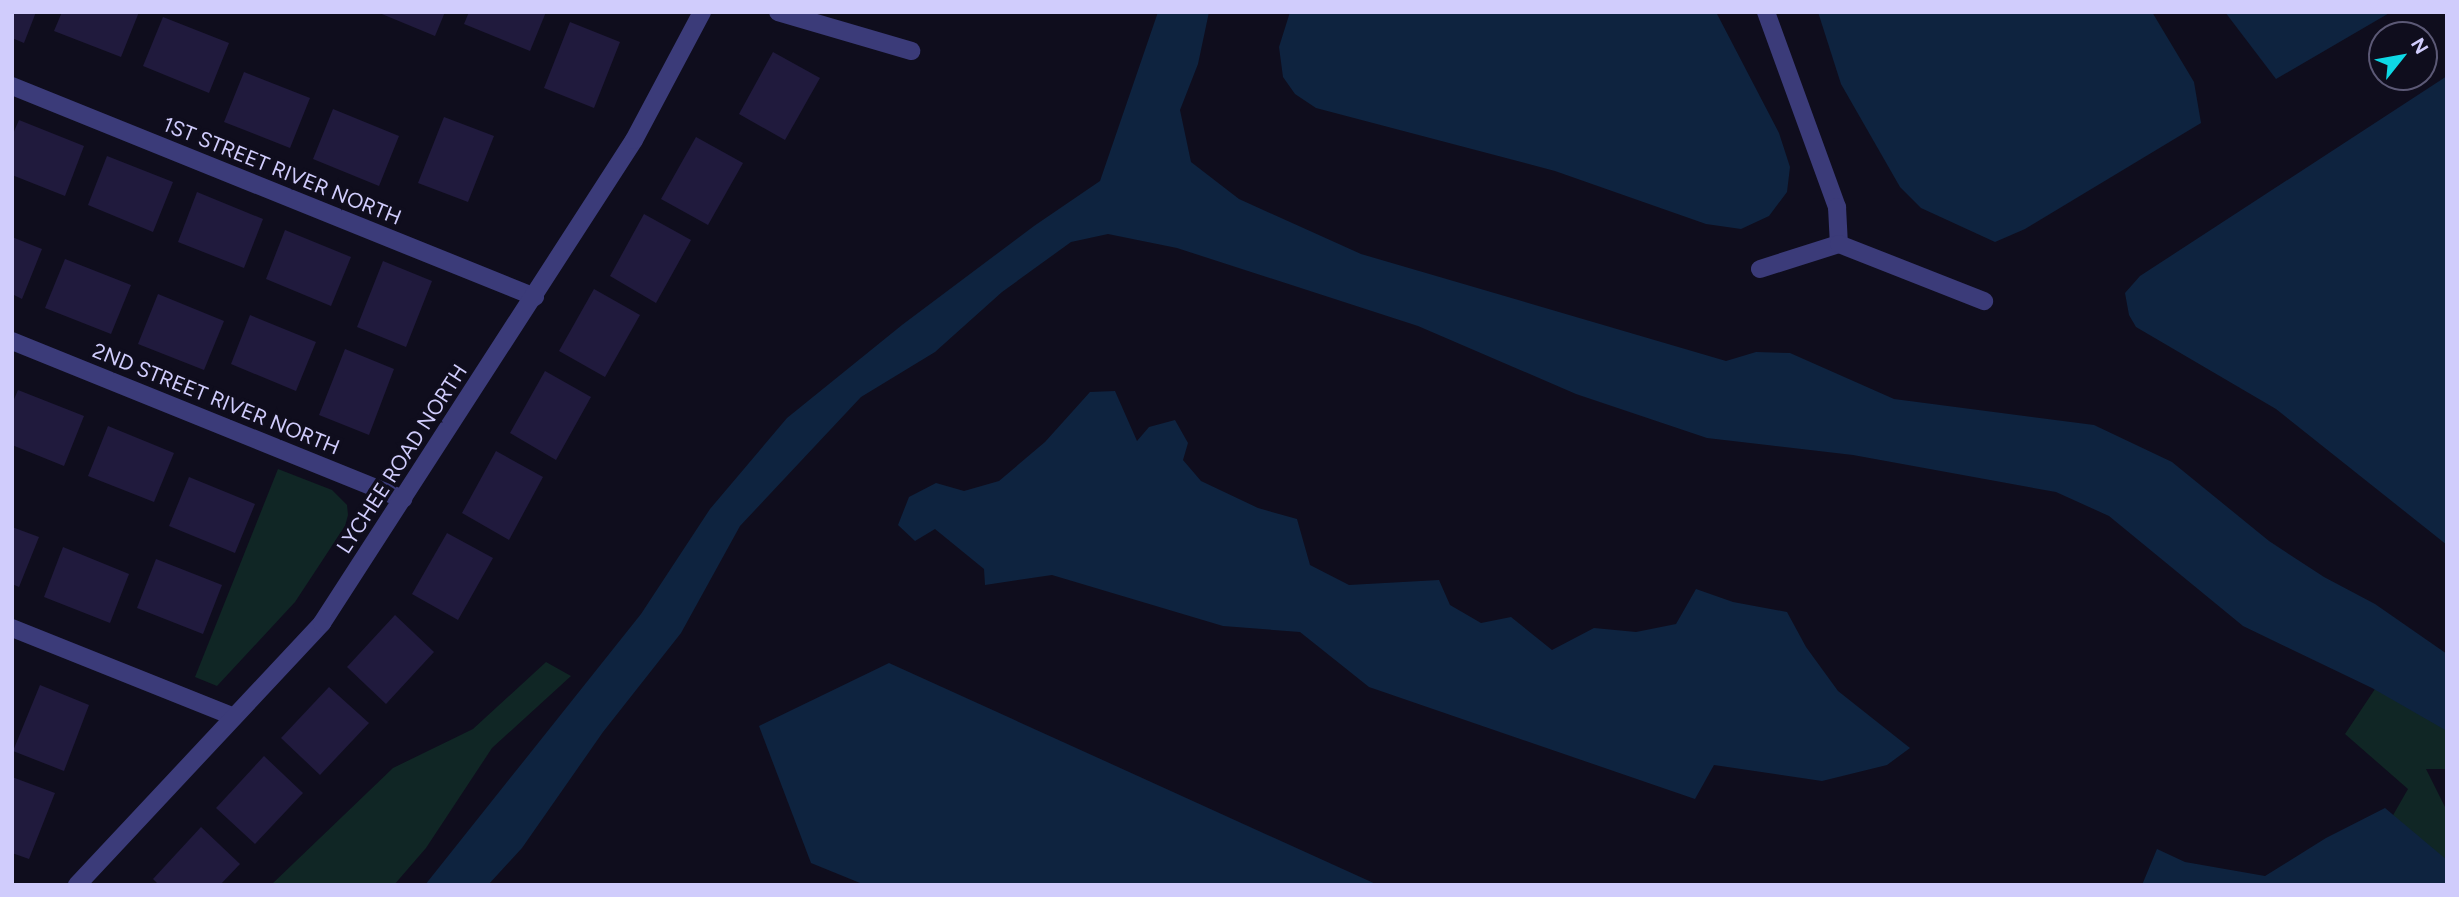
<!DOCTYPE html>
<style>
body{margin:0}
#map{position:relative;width:2459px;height:897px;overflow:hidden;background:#0f0d1d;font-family:Figtree,sans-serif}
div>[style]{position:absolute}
.green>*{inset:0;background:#102625}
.water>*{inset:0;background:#0e233f}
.building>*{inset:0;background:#201a3d}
.service>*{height:18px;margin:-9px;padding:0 9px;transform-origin:9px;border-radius:9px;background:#3b3b79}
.minor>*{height:18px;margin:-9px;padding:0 9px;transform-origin:9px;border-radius:9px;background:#3b3b79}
span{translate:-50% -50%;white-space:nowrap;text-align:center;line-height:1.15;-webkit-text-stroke:7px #0f0d1d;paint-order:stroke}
.street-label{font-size:21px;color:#d0ccfc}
.frame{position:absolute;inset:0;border:14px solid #d0ccfc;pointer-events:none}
.north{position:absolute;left:2368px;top:21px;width:70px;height:70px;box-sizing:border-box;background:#0f0d1d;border:2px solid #5c5976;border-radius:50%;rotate:59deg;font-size:19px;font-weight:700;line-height:28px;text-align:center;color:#d0ccfc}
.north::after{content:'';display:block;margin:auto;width:24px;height:32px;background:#0ed8e5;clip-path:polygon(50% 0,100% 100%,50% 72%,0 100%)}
</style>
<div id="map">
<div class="green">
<i style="clip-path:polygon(278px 469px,332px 490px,347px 505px,348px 515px,345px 526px,295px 602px,217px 686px,195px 677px)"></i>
<i style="clip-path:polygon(546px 662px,571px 676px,492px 748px,426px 848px,394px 885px,271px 885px,393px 768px,473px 729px)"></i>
<i style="clip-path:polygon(2383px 677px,2447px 701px,2447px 769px,2426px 769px,2447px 811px,2447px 885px,2380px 838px,2408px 789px,2345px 734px)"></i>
</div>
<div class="water">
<i style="clip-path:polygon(1158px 12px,1209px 12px,1198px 64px,1180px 110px,1191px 162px,1239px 199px,1361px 254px,1726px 361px,1756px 352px,1790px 353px,1894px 399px,2094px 425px,2172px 462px,2269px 541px,2324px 577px,2375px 604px,2447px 654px,2447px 731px,2372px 688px,2243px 626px,2109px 516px,2056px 492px,1853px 455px,1707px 438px,1576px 394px,1418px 326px,1177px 248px,1108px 234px,1071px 242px,1002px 292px,935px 352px,861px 397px,740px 526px,681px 633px,603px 732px,522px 848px,488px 885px,425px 885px,641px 614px,710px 509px,787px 418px,902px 325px,1034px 226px,1100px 181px)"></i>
<i style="clip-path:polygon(1290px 12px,1716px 12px,1779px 133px,1790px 167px,1787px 192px,1769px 216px,1741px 229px,1706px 224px,1555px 171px,1316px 108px,1295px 94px,1283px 77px,1279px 47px)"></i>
<i style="clip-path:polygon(1818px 12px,2152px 12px,2194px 82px,2201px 123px,2025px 229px,1995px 242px,1921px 208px,1900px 187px,1841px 84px)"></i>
<i style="clip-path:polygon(2225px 12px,2391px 12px,2276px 79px)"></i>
<i style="clip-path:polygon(2447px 76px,2447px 545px,2276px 409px,2136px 327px,2129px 315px,2125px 293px,2140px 276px)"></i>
<i style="clip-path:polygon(1115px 391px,1137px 441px,1149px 427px,1175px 420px,1188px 443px,1183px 460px,1201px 481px,1258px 508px,1297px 519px,1310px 565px,1349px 585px,1439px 580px,1450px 605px,1481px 623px,1511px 617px,1552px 650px,1594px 628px,1636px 632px,1676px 624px,1696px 589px,1733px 602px,1787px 612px,1806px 647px,1838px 691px,1910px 748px,1887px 765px,1822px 781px,1714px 765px,1695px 799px,1369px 687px,1300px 632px,1223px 626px,1052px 575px,985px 585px,984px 569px,935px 529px,915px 541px,898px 525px,909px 497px,936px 483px,964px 491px,999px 481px,1045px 442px,1090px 392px)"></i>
<i style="clip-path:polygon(889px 663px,1378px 885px,865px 885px,811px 863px,759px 726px)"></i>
<i style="clip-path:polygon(2385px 808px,2447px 860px,2447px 885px,2142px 885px,2157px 849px,2185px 862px,2265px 876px,2326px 838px)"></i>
</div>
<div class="building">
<i style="clip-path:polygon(12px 12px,36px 12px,24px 43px,12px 38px)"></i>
<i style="clip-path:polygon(62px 12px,139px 12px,121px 57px,54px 31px)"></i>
<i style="clip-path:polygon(377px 12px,445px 12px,435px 36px)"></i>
<i style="clip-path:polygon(469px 12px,546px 12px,530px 51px,464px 24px)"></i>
<i style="clip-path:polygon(163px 17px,229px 43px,209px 93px,143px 66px)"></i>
<i style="clip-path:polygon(570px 22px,620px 42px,594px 108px,544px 88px)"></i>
<i style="clip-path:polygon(773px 52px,820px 78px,785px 140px,739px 114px)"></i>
<i style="clip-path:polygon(244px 72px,310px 98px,290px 148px,224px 122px)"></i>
<i style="clip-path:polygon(333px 109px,399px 136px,379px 186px,313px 159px)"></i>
<i style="clip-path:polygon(444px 117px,494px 136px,468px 202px,418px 183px)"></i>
<i style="clip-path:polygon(19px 120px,84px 146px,65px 196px,12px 175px,12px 136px)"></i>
<i style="clip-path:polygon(696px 137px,743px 163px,708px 225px,661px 199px)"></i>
<i style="clip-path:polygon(107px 156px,173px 182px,153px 232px,88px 205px)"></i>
<i style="clip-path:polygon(197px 192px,263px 219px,244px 268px,178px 242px)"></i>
<i style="clip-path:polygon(644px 214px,691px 240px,656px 303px,610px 276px)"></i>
<i style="clip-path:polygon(285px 230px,351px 257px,331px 306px,266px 279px)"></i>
<i style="clip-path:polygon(12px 237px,42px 249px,22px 299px,12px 294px)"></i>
<i style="clip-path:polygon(65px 259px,131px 285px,111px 334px,45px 308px)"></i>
<i style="clip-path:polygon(383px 261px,432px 281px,406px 347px,357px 327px)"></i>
<i style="clip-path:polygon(594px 289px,640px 315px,605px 377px,559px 351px)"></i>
<i style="clip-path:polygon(158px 294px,224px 321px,204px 370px,138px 344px)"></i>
<i style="clip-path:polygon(250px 315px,316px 342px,296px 391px,231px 364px)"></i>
<i style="clip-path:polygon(345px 349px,394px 369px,369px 435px,319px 415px)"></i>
<i style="clip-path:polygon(545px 371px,591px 397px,556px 460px,510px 433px)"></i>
<i style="clip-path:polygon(18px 390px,84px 416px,64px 466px,12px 445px,12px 404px)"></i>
<i style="clip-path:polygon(108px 426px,174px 453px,154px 502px,88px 476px)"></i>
<i style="clip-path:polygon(496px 451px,543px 477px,509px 540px,462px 513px)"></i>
<i style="clip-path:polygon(189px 477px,255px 504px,235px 553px,169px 526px)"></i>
<i style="clip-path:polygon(12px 527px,39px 537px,19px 587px,12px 584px)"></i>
<i style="clip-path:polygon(447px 533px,493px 558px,458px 620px,412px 594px)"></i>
<i style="clip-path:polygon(63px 547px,129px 574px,110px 623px,44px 597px)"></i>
<i style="clip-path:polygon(156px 559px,222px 585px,203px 634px,137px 608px)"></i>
<i style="clip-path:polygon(395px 615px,434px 652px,386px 704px,347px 667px)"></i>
<i style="clip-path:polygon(40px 685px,89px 705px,64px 771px,13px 751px)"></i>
<i style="clip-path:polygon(329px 687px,369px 723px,320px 775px,281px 738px)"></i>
<i style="clip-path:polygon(264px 756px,303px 793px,255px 844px,216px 808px)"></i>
<i style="clip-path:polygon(12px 777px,55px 793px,29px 859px,12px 853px)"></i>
<i style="clip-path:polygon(201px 827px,240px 864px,220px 885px,159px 885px,153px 879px)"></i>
</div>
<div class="service">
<i style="left:1766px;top:12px;width:208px;rotate:70deg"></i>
<i style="left:1837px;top:207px;width:37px;rotate:87deg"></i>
<i style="left:1760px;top:269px;width:83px;rotate:-17.6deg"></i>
<i style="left:1839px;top:244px;width:156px;rotate:21.5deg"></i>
</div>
<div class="minor">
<i style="left:778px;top:12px;width:139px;rotate:16.3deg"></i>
<i style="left:12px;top:86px;width:564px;rotate:21.97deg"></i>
<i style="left:12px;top:341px;width:422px;rotate:22deg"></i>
<i style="left:12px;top:628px;width:239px;rotate:21.8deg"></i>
<i style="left:77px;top:885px;width:359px;rotate:-46.9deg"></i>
<i style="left:322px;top:623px;width:575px;rotate:-57.14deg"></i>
<i style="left:634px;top:140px;width:145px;rotate:-62deg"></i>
</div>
<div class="street-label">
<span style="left:282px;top:171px;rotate:22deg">1ST STREET RIVER NORTH</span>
<span style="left:216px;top:399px;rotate:22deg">2ND STREET RIVER NORTH</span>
<span style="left:402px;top:459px;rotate:-57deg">LYCHEE ROAD NORTH</span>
</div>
<div class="frame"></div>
<div class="north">N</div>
</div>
